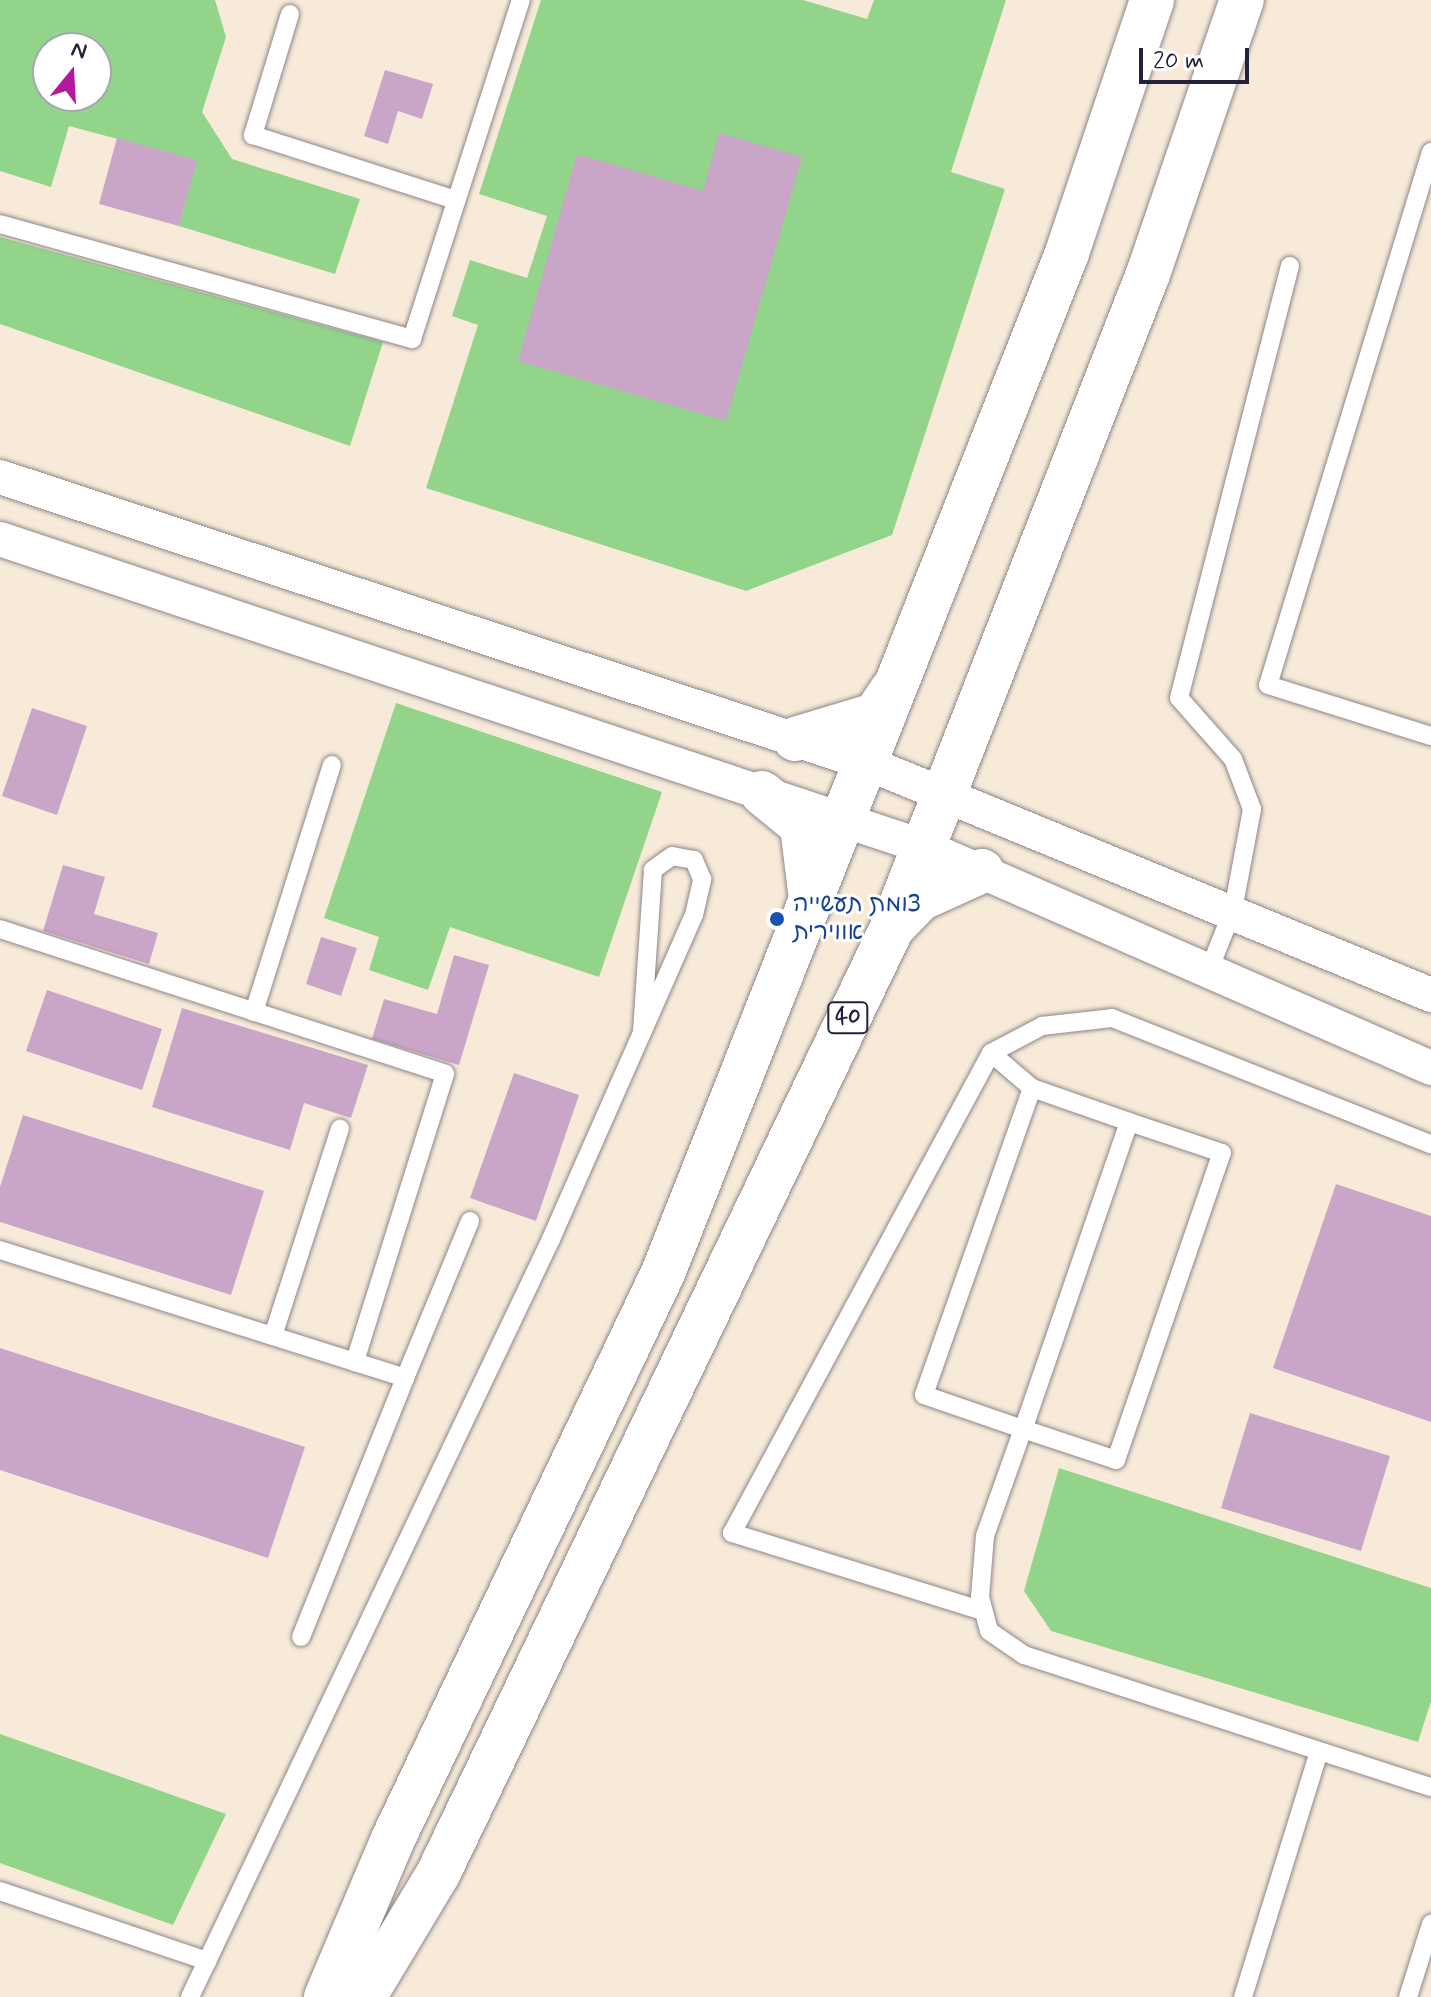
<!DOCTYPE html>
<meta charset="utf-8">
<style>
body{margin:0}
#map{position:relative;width:1431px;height:1997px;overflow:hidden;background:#f8ead8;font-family:Mynerve,"Playpen Sans Hebrew",sans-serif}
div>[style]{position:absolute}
.green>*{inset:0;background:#93d48b}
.building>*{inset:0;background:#c9a5c8}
.roads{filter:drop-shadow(0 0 2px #8d868a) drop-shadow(0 0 2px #8d868a)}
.lane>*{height:18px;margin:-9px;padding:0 9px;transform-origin:9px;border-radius:9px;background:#fff}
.street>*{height:34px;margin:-17px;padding:0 17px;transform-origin:17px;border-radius:17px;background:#fff}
.highway>*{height:44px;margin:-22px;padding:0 22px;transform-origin:22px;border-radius:22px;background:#fff}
.dots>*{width:22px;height:22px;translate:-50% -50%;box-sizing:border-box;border:4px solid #fff;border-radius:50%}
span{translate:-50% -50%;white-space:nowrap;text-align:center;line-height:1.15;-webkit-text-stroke:6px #fff;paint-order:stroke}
.shield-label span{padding:2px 6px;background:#fff;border:2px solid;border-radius:6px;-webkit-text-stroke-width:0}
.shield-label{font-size:22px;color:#22223b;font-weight:700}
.transit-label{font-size:24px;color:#164399}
.left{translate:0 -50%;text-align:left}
.north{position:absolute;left:32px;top:32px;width:80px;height:80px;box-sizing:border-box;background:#fff;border:2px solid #a7a7b1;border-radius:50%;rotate:18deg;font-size:22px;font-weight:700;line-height:32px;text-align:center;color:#22223b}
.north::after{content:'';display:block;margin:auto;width:28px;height:36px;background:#b5179e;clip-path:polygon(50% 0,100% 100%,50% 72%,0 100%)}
.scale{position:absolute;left:1139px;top:48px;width:110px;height:36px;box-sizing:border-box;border:4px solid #22223b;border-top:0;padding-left:10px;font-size:24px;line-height:28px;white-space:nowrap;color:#22223b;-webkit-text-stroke:6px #fff;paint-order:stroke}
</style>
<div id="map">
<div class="green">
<i style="clip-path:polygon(evenodd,0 0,215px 0,226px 37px,202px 112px,232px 159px,360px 199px,335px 274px,179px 226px,196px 160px,69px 126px,51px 187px,0 171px,0 0,48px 48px,96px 48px,96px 96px,48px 96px,48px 48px)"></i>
<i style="clip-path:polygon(541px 0,803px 0,867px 19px,874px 0,1006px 0,951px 172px,1005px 189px,892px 535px,746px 591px,426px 488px,478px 325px,452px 316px,470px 260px,527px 278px,547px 216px,479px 194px)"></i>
<i style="clip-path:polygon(0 237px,383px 342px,350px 446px,0 324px)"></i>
<i style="clip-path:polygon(396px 703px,662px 792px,599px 977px,450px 927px,428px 990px,369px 970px,379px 937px,324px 918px)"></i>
<i style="clip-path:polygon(1059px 1468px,1431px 1588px,1431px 1701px,1418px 1742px,1051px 1631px,1024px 1591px)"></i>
<i style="clip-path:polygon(0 1734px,226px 1814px,173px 1925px,0 1863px)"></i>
</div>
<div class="building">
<i style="clip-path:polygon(385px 70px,433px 84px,422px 119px,398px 111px,388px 144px,364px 136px)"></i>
<i style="clip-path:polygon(719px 133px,802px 157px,726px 421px,518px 361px,577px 154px,703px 191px)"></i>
<i style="clip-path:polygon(117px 138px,197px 160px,179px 226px,99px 204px)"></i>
<i style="clip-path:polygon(32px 708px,87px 726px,57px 815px,2px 796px)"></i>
<i style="clip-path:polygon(63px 865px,105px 877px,94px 914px,158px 933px,149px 964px,43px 931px)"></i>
<i style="clip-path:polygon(321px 937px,357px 948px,341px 996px,306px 984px)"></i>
<i style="clip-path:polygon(454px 955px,489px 965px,459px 1065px,372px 1039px,384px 999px,437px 1014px)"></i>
<i style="clip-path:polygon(47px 990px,162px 1029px,142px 1090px,26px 1051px)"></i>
<i style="clip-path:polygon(182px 1008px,368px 1065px,351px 1118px,304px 1103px,290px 1150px,152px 1107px)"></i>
<i style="clip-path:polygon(514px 1073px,579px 1095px,536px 1221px,470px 1198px)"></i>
<i style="clip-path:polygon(23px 1115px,264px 1191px,231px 1295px,0 1222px,0 1187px)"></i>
<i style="clip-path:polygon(1336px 1184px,1431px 1216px,1431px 1422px,1273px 1368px)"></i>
<i style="clip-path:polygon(0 1348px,305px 1447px,268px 1558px,0 1470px)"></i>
<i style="clip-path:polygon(1250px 1413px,1390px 1456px,1361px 1551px,1221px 1508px)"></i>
</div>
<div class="roads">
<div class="lane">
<i style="left:290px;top:14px;width:127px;rotate:107deg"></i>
<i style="left:253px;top:135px;width:213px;rotate:17.8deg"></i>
<i style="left:1431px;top:152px;width:557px;rotate:107deg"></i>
<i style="left:1268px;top:685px;width:171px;rotate:17.4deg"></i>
<i style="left:0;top:224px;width:428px;rotate:15.6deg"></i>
<i style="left:412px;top:339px;width:356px;rotate:-72.2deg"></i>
<i style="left:0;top:929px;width:468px;rotate:18deg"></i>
<i style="left:445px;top:1074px;width:302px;rotate:107.4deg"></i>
<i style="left:1209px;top:970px;width:65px;rotate:-68.2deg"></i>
<i style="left:1233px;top:910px;width:103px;rotate:-79.3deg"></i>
<i style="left:1252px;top:809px;width:53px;rotate:-110.8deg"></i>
<i style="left:1233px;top:759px;width:81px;rotate:-131.5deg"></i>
<i style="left:1179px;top:698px;width:446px;rotate:-75.6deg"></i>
<i style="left:254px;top:1012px;width:259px;rotate:-72.5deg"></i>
<i style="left:991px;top:1053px;width:58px;rotate:-27.9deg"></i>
<i style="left:1042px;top:1026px;width:70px;rotate:-6.5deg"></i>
<i style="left:1112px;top:1018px;width:343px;rotate:21.6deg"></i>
<i style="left:1032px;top:1088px;width:103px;rotate:19.3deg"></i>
<i style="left:0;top:1250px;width:425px;rotate:17.5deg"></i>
<i style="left:405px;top:1378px;width:170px;rotate:-67.5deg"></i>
<i style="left:273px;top:1336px;width:218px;rotate:-72.1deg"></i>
<i style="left:983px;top:1611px;width:263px;rotate:-162.7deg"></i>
<i style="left:732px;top:1533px;width:545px;rotate:-61.65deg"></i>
<i style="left:991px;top:1053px;width:54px;rotate:40.5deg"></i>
<i style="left:1032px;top:1088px;width:325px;rotate:109.4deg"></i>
<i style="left:924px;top:1395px;width:105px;rotate:19deg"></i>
<i style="left:1023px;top:1429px;width:98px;rotate:18.4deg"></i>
<i style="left:1116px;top:1460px;width:325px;rotate:-71deg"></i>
<i style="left:1222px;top:1153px;width:98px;rotate:-161.6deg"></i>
<i style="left:1129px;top:1122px;width:325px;rotate:109deg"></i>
<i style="left:1023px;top:1429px;width:114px;rotate:109.6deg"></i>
<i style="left:985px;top:1536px;width:61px;rotate:94.7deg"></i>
<i style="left:980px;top:1597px;width:35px;rotate:75deg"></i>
<i style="left:989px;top:1631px;width:42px;rotate:34.4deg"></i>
<i style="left:1024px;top:1655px;width:428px;rotate:18deg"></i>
<i style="left:301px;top:1637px;width:279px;rotate:-68.1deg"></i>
<i style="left:0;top:1891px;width:219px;rotate:18.7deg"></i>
<i style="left:190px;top:1997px;width:840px;rotate:-64.53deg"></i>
<i style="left:551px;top:1239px;width:354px;rotate:-66.2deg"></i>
<i style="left:694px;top:915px;width:37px;rotate:-77deg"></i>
<i style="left:702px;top:879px;width:21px;rotate:-113deg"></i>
<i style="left:694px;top:860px;width:22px;rotate:-170deg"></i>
<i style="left:672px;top:856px;width:24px;rotate:144deg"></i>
<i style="left:653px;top:870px;width:160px;rotate:93.9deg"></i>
<i style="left:1243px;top:1997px;width:257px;rotate:-72.8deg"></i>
<i style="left:1408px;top:1997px;width:77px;rotate:-72.5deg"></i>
</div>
<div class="street">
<i style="left:0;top:477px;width:915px;rotate:18.28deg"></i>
<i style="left:869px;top:764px;width:608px;rotate:22.34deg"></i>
<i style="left:0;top:539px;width:977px;rotate:18.43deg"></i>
<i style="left:927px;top:848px;width:550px;rotate:23.58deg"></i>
</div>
<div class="highway">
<i style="left:795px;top:739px;width:84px;rotate:-16.7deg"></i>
<i style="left:875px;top:715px;width:30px;rotate:-56deg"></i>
<i style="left:762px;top:793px;width:52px;rotate:39.5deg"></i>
<i style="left:802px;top:826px;width:74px;rotate:83deg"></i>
<i style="left:895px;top:925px;width:36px;rotate:-46deg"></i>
<i style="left:920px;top:899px;width:68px;rotate:-24.3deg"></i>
<i style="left:326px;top:1997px;width:172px;rotate:-67deg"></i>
<i style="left:393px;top:1839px;width:627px;rotate:-64.5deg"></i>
<i style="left:663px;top:1273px;width:1097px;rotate:-68.39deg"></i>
<i style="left:1067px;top:253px;width:267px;rotate:-71.4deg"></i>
<i style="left:364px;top:1997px;width:144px;rotate:-59deg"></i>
<i style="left:438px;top:1874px;width:1047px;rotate:-64.36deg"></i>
<i style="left:891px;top:930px;width:705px;rotate:-68.61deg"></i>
<i style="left:1148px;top:274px;width:290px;rotate:-71.1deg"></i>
</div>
</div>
<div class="dots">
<i style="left:777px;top:919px;background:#1a4fb4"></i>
</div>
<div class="shield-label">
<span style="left:848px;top:1018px">40</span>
</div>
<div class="transit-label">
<span class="left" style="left:793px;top:919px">צומת תעשייה<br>אווירית</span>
</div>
<div class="north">N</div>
<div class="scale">20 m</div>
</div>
